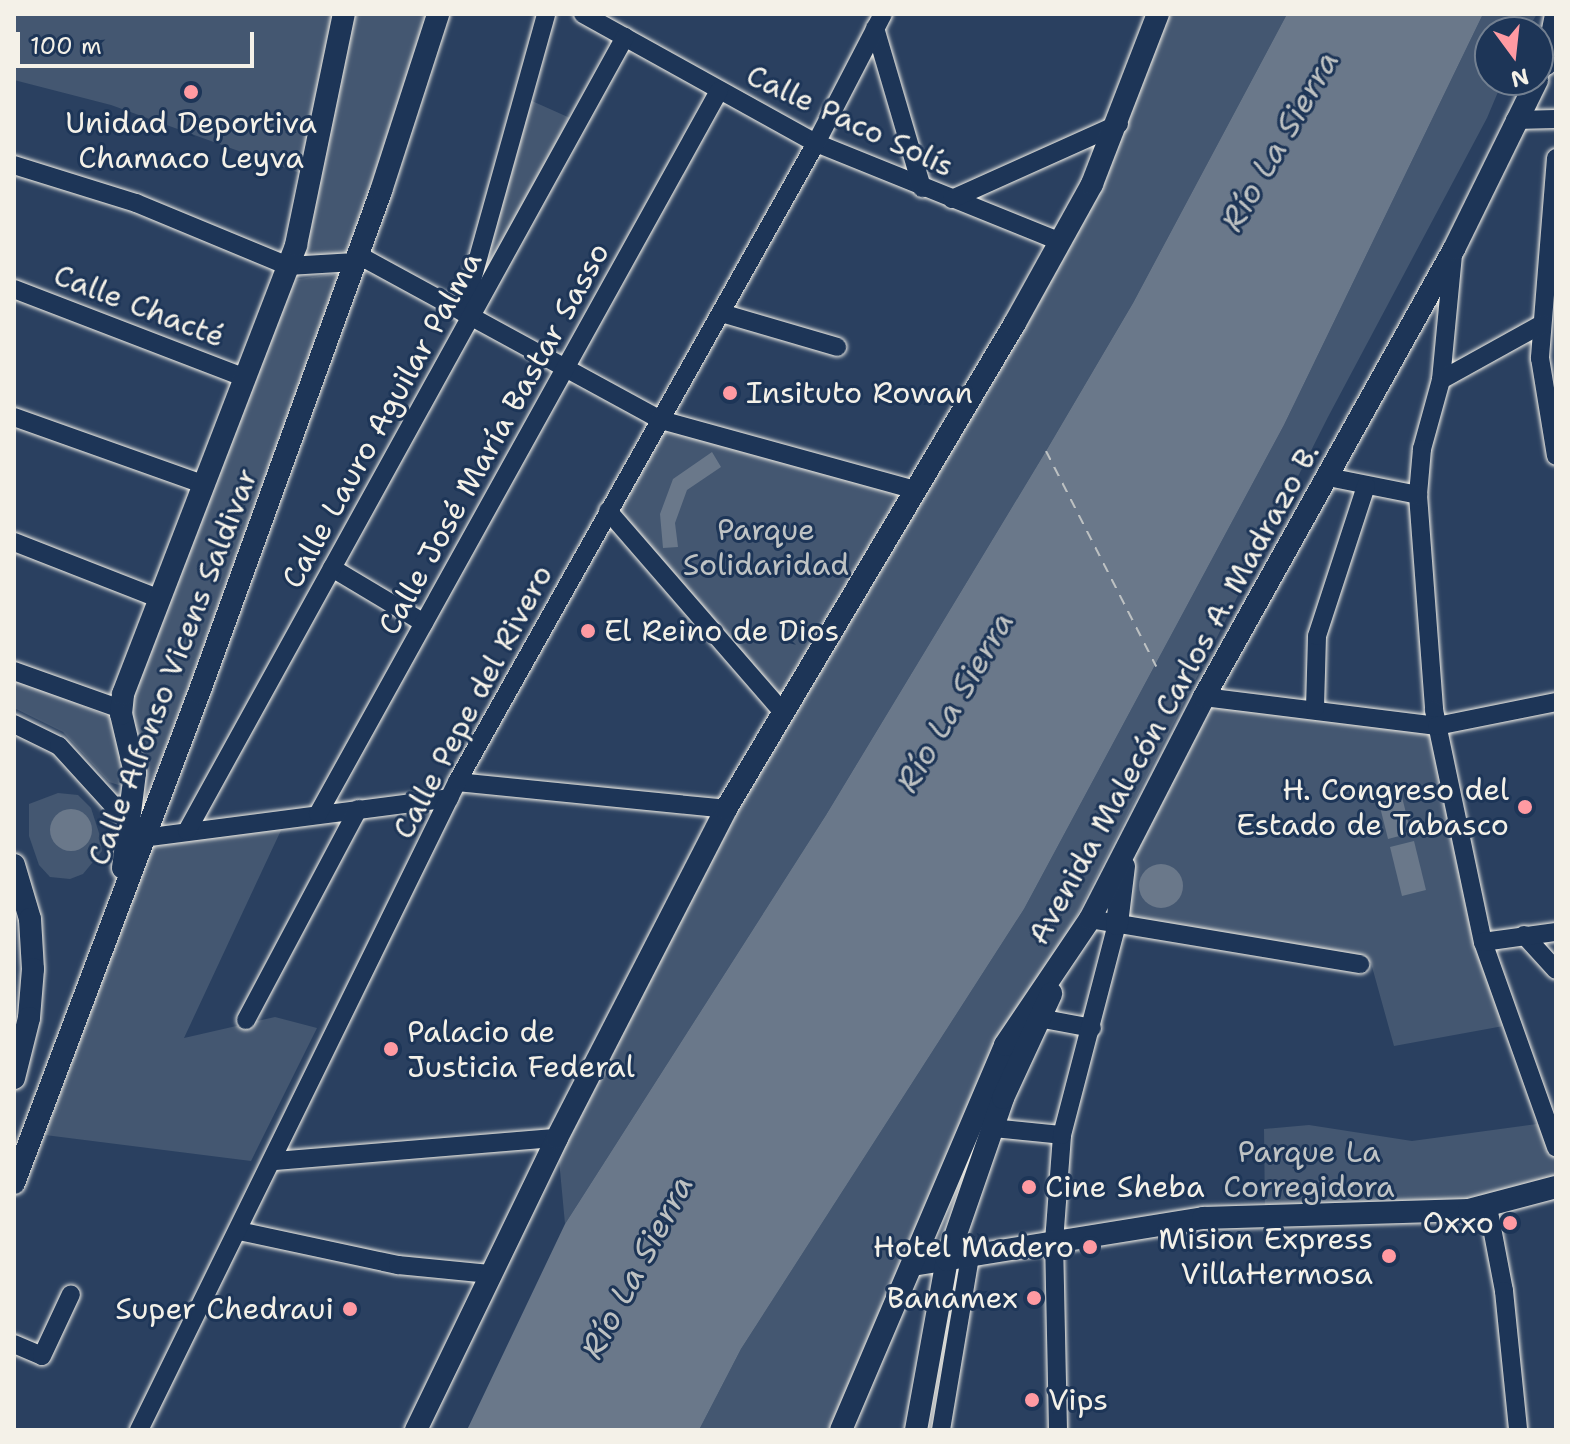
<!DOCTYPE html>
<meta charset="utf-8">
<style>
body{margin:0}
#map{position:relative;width:1570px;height:1444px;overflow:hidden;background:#2a4060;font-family:"Shantell Sans",sans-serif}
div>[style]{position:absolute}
.green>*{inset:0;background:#445771}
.water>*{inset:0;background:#6a788a}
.round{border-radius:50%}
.ferry>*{height:2px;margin-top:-1px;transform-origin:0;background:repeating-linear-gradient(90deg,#bdc1c2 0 10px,transparent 0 18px)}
.roads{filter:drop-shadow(0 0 2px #f4f1e8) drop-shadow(0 0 2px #f4f1e8)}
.minor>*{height:18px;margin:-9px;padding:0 9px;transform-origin:9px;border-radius:9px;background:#1d3557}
.major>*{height:22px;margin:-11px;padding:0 11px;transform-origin:11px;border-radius:11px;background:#1d3557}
.dots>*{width:22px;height:22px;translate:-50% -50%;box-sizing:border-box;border:4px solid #1d3557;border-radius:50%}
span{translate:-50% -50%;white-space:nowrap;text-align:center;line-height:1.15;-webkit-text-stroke:6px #1d3557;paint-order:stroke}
.street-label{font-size:30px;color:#f4f1e8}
.poi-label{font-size:30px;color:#f4f1e8}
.left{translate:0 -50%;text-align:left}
.right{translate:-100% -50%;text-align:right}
.park-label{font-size:30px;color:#bfc3c4}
.water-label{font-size:32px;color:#bdc1c2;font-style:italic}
.frame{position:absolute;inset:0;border:16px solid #f4f1e8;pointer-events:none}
.north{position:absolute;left:1474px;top:16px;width:80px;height:80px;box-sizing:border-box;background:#1d3557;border:2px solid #738091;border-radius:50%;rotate:165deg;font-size:22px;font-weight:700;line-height:32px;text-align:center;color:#f4f1e8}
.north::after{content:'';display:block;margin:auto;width:28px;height:36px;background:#ff9aa2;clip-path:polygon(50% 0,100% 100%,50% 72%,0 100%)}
.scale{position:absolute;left:16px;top:32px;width:238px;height:36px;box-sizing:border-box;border:4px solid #f4f1e8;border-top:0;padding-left:10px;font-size:24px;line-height:28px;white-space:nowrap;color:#f4f1e8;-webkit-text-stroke:6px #1d3557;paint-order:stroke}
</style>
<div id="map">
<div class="green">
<i style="clip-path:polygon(14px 14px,334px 14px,305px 175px,111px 105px,14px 80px)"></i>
<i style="clip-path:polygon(352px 14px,430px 14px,350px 256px,298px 260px,317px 199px)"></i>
<i style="clip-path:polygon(1158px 14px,1287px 14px,1133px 303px,1046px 451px,826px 815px,565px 1224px,557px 1138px,781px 710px,608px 511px,661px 420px,912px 489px,1107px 153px)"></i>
<i style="clip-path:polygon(1483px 14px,1537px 14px,1526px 32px,1490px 32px,1490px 80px,1503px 80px,1487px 118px,1328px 417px,1088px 893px,937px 1206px,841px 1430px,699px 1430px,741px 1349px,1024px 909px,1284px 425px)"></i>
<i style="clip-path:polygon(523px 97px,579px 122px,471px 317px)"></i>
<i style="clip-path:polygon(332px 274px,343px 277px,142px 824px,132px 814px,145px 763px,128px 705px,293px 280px)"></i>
<i style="clip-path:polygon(14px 677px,109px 717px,131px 776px,125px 787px,109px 782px,63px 732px,14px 708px)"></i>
<i style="clip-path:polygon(1204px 697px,1437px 726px,1509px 1025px,1394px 1046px,1371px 963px,1117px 924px,1126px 851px)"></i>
<i style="clip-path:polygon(58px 793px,78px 795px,91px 808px,99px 833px,102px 851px,83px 874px,70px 879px,50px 877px,39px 865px,29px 836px,29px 804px)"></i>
<i style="clip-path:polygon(283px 826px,184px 1038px,275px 1017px,317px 1028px,251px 1161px,45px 1135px,155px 839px)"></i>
<i style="clip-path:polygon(1544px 1123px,1556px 1146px,1556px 1187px,1488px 1207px,1265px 1214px,1264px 1129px,1309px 1125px,1412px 1141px)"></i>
</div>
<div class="water">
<i style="clip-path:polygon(1287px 14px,1483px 14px,1284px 425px,1024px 909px,741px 1349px,699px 1430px,467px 1430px,565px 1224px,826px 815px,1046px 451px,1133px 303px)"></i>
<i style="clip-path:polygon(712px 452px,721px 467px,687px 490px,675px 523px,678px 547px,663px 548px,660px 514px,673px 479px)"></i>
<i style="clip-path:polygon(1402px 797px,1411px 833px,1388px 839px,1379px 803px)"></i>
<i class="round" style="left:50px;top:809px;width:42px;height:42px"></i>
<i style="clip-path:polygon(1414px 841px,1426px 890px,1402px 896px,1390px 847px)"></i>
<i class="round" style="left:1139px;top:864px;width:44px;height:44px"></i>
</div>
<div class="ferry">
<i style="left:1046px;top:451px;width:242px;rotate:62.9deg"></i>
</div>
<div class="roads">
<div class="minor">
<i style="left:583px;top:14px;width:266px;rotate:29deg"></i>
<i style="left:816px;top:143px;width:261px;rotate:22deg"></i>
<i style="left:875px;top:28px;width:167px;rotate:73.6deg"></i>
<i style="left:1515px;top:120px;width:41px;rotate:-1.4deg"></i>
<i style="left:1556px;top:158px;width:201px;rotate:94.6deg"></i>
<i style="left:1540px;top:358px;width:99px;rotate:80.7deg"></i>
<i style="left:14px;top:165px;width:128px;rotate:17.3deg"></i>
<i style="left:136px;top:203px;width:165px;rotate:22.5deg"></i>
<i style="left:288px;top:266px;width:67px;rotate:-3.4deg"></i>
<i style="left:952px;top:199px;width:183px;rotate:-24.2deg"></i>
<i style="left:358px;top:255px;width:345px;rotate:28.6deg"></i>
<i style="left:661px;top:420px;width:260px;rotate:15.4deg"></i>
<i style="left:1453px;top:255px;width:126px;rotate:95.5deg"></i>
<i style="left:1441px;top:380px;width:72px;rotate:105.4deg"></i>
<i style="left:1422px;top:449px;width:46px;rotate:95deg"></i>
<i style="left:1418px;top:495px;width:216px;rotate:85.7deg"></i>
<i style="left:1434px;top:710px;width:237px;rotate:78.1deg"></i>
<i style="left:1483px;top:942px;width:218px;rotate:70.4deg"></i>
<i style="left:14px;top:289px;width:245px;rotate:21deg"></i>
<i style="left:463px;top:312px;width:309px;rotate:-74.4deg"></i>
<i style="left:721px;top:313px;width:121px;rotate:16.3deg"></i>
<i style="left:1441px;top:380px;width:115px;rotate:-29deg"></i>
<i style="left:14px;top:417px;width:200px;rotate:19.6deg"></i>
<i style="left:1328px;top:477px;width:92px;rotate:11.3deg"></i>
<i style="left:608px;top:511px;width:264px;rotate:49deg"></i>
<i style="left:14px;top:542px;width:157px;rotate:21.3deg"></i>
<i style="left:332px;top:568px;width:107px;rotate:30.9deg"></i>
<i style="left:14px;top:671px;width:114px;rotate:19.6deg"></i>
<i style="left:1204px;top:697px;width:235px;rotate:7.1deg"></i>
<i style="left:1437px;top:726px;width:121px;rotate:-11.4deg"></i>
<i style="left:1315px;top:708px;width:72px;rotate:-88.4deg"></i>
<i style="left:1317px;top:636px;width:158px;rotate:-71.9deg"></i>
<i style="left:14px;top:724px;width:50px;rotate:26.1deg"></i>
<i style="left:59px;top:746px;width:125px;rotate:47.6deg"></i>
<i style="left:143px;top:838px;width:309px;rotate:-7.4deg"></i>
<i style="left:457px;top:782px;width:270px;rotate:5.7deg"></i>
<i style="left:318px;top:814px;width:827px;rotate:-60.99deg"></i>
<i style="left:187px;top:831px;width:907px;rotate:-61.12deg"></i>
<i style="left:1090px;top:919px;width:274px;rotate:9.5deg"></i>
<i style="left:1524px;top:935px;width:47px;rotate:47.6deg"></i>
<i style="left:1483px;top:942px;width:74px;rotate:-7.8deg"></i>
<i style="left:1028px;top:1016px;width:65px;rotate:10.6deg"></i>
<i style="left:246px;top:1020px;width:239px;rotate:-62deg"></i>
<i style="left:993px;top:1128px;width:69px;rotate:5.8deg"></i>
<i style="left:275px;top:1161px;width:283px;rotate:-4.7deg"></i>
<i style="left:1488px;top:1207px;width:86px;rotate:79.2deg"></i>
<i style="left:1504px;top:1291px;width:140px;rotate:84.2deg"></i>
<i style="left:239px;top:1231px;width:163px;rotate:12.1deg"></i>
<i style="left:398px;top:1265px;width:92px;rotate:5.6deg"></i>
<i style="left:14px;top:1344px;width:30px;rotate:23deg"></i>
<i style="left:42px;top:1356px;width:68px;rotate:-64.9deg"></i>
<i style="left:139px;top:1430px;width:722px;rotate:-63.86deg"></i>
<i style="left:457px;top:782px;width:733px;rotate:-60.67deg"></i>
<i style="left:816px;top:143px;width:145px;rotate:-62.6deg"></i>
<i style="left:941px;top:1430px;width:176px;rotate:-80.5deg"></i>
<i style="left:1058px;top:1430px;width:188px;rotate:-91.2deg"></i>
<i style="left:1054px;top:1242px;width:107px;rotate:-85.7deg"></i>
<i style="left:1062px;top:1135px;width:218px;rotate:-75.4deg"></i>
</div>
<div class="major">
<i style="left:1546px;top:64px;width:50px;rotate:-78.5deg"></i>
<i style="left:14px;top:865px;width:56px;rotate:73.5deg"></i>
<i style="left:30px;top:919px;width:50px;rotate:86.6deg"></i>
<i style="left:33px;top:969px;width:49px;rotate:94.7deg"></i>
<i style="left:29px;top:1018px;width:62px;rotate:104deg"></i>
<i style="left:123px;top:868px;width:96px;rotate:-82.8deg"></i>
<i style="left:135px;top:773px;width:61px;rotate:-103.3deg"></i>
<i style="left:121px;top:714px;width:20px;rotate:-84deg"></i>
<i style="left:123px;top:694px;width:481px;rotate:-68.9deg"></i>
<i style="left:296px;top:245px;width:236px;rotate:-78.3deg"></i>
<i style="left:1117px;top:924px;width:58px;rotate:-83.1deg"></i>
<i style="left:14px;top:1183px;width:524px;rotate:-69.32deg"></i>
<i style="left:199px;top:693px;width:534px;rotate:-70.07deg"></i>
<i style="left:381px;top:191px;width:186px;rotate:-72.1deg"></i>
<i style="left:913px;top:1265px;width:294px;rotate:-9.2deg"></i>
<i style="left:1203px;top:1218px;width:266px;rotate:-1.7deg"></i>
<i style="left:1469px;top:1210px;width:90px;rotate:-14.8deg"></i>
<i style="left:416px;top:1430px;width:324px;rotate:-64.2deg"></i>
<i style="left:557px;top:1138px;width:370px;rotate:-62.8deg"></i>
<i style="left:726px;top:809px;width:565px;rotate:-59.26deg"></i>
<i style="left:1015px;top:323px;width:159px;rotate:-61deg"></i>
<i style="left:1092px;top:184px;width:182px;rotate:-68.8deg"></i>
<i style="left:841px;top:1430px;width:418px;rotate:-66.9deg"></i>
<i style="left:1005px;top:1045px;width:152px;rotate:-56deg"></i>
<i style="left:1090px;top:919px;width:250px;rotate:-62.8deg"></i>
<i style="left:1204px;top:697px;width:513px;rotate:-60.84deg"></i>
<i style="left:1454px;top:249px;width:188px;rotate:-63.8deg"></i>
<i style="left:916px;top:1430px;width:173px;rotate:-79.7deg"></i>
<i style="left:947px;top:1260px;width:171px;rotate:-70.9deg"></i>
<i style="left:1003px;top:1098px;width:115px;rotate:-65.2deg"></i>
</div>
</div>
<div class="dots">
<i style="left:191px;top:92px;background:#ff9aa2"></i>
<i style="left:730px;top:393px;background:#ff9aa2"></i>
<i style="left:588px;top:631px;background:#ff9aa2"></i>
<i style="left:1525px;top:807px;background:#ff9aa2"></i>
<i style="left:391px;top:1049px;background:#ff9aa2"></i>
<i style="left:1029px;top:1187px;background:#ff9aa2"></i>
<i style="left:1510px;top:1223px;background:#ff9aa2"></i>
<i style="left:1090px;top:1247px;background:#ff9aa2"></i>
<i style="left:1389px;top:1256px;background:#ff9aa2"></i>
<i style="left:1034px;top:1298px;background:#ff9aa2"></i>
<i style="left:350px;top:1309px;background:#ff9aa2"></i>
<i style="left:1032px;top:1400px;background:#ff9aa2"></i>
</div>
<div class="street-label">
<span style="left:850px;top:121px;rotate:25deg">Calle Paco Solís</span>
<span style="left:139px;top:306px;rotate:21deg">Calle Chacté</span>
<span style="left:382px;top:420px;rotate:-61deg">Calle Lauro Aguilar Palma</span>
<span style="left:494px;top:439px;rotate:-61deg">Calle José María Bastar Sasso</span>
<span style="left:173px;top:667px;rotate:-69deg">Calle Alfonso Vicens Saldivar</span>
<span style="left:1174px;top:694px;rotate:-61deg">Avenida Malecón Carlos A. Madrazo B.</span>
<span style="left:473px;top:702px;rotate:-62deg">Calle Pepe del Rivero</span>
</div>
<div class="poi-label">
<span style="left:191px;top:140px">Unidad Deportiva<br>Chamaco Leyva</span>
<span class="left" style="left:746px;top:393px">Insituto Rowan</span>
<span class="left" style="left:604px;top:631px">El Reino de Dios</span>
<span class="right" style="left:1509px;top:807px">H. Congreso del<br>Estado de Tabasco</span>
<span class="left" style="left:407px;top:1049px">Palacio de<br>Justicia Federal</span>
<span class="left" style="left:1045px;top:1187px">Cine Sheba</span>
<span class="right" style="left:1494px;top:1223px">Oxxo</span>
<span class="right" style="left:1373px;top:1256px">Mision Express<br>VillaHermosa</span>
<span class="right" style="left:1074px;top:1247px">Hotel Madero</span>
<span class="right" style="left:1018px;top:1298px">Banamex</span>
<span class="right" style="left:334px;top:1309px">Super Chedraui</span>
<span class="left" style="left:1048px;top:1400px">Vips</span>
</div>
<div class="park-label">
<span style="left:766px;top:547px">Parque<br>Solidaridad</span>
<span style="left:1309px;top:1169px">Parque La<br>Corregidora</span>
</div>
<div class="water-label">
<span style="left:1280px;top:141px;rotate:-60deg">Río La Sierra</span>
<span style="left:955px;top:702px;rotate:-60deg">Río La Sierra</span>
<span style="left:637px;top:1267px;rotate:-62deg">Río La Sierra</span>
</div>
<div class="frame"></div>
<div class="north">N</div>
<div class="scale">100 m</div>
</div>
